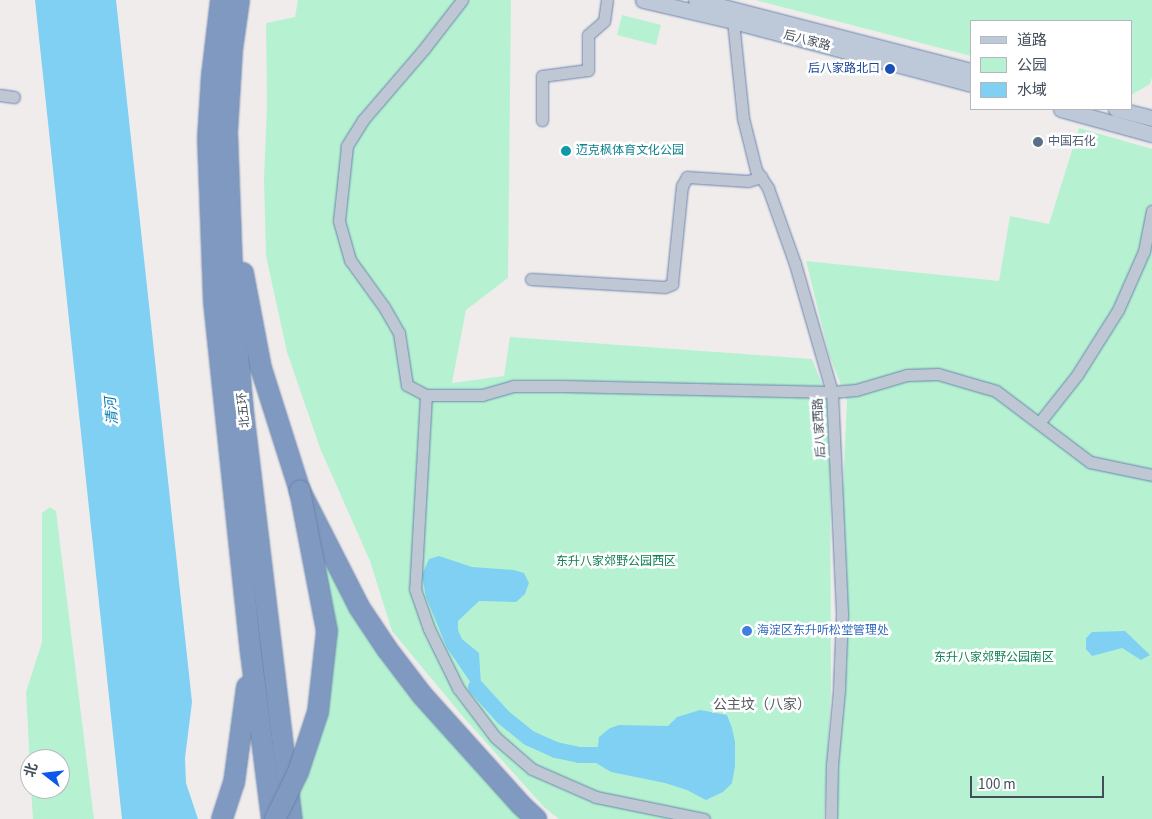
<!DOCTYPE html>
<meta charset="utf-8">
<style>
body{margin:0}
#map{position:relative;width:1152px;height:819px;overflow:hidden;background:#f0ecec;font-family:"Source Sans 3","Noto Sans SC",sans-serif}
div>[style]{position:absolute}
.green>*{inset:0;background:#b6f2d2}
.water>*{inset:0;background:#7fd0f2}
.river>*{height:16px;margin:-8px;padding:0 8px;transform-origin:8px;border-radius:8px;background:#7fd0f2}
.roads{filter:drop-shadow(0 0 1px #6b84ac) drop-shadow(0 0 1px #6b84ac)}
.minor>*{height:11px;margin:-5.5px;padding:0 5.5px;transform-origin:5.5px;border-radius:5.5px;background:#bec7d3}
.secondary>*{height:15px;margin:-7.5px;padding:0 7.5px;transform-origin:7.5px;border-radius:7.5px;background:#bdc8d8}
.motorway>*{height:20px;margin:-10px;padding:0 10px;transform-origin:10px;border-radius:10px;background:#8099c0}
.bridges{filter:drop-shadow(0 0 1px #6b84ac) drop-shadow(0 0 1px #6b84ac)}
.motorway-bridge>*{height:20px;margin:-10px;padding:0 10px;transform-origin:10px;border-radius:10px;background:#8099c0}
.dots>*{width:14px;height:14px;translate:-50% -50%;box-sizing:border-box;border:2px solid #fff;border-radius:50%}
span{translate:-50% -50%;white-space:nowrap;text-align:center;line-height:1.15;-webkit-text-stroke:5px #fff;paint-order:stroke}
.street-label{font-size:12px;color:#434e5b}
.transit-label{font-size:12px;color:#164399}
.right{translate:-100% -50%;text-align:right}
.service-label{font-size:12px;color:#4e5e75}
.left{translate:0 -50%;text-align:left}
.culture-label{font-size:12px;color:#0d838f}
.park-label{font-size:12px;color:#0f8152}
.shop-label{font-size:12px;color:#366cbe}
.water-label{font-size:14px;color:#017db1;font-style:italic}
.neighbourhood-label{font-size:14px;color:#595c62}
.legend{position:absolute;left:970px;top:20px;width:162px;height:90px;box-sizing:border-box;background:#fff;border:1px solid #b4b8bd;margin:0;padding:6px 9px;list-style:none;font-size:15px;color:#434e5b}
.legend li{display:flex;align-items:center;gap:10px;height:25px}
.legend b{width:25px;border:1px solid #b4b8bd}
.north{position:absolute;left:20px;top:749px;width:50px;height:50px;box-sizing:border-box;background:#fff;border:1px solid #b4b8bd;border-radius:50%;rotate:286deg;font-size:14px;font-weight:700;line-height:20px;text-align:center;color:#434e5b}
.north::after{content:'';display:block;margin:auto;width:18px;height:22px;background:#0b59eb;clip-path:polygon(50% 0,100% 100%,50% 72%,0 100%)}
.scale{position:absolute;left:970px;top:776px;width:134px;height:22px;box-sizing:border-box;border:2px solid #434e5b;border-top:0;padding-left:6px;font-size:15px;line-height:18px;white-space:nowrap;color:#434e5b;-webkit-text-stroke:4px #fff;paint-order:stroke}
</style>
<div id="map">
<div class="green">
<i style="clip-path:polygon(298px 0,511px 0,508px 278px,466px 310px,452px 383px,504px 376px,510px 337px,812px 359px,830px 404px,831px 690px,824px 819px,559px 819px,544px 807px,465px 719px,392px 631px,370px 561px,320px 448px,287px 352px,266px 256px,264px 179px,267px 105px,266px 23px,295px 17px)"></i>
<i style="clip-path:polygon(755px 0,1152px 0,1152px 77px,1150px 84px,1131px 95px,1131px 21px,971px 21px,971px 56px)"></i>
<i style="clip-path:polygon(622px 15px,661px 25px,656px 45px,617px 35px)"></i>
<i style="clip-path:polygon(1079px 128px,1152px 149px,1152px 819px,828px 819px,847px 401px,829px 354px,806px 261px,999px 281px,1010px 216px,1049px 224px)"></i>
<i style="clip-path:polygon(50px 507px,56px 511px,94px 819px,33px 819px,31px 789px,60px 789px,60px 759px,30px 759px,30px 766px,26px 692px,42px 642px,42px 513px)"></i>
<i style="clip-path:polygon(321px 554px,529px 819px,300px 819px,296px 790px,311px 751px)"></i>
</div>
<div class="water">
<i style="clip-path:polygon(35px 0,116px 0,192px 702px,185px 758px,186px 783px,198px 819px,122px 819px)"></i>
<i style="clip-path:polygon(439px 556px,472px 567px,514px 570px,524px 573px,529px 583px,525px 594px,516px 602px,479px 601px,458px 621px,458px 630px,462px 639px,479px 653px,481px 684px,476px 687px,471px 683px,447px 648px,426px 597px,422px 575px,429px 559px)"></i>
<i style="clip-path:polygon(1125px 631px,1150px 655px,1141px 660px,1122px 648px,1092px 656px,1086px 649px,1086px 638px,1092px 632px)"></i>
<i style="clip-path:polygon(700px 710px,727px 715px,732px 728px,735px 742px,735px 766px,732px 783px,723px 792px,706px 800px,687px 790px,665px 783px,611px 772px,596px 763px,599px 737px,610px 728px,619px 725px,668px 726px,677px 717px)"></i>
</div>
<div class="river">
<i style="left:476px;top:687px;width:40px;rotate:48deg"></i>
<i style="left:503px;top:717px;width:33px;rotate:39deg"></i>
<i style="left:529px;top:738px;width:30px;rotate:24deg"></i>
<i style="left:556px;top:750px;width:24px;rotate:12deg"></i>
<i style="left:579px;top:755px;width:18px"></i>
</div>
<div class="roads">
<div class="minor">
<i style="left:462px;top:0;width:62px;rotate:127.8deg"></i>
<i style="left:424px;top:49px;width:94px;rotate:130.7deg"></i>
<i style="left:363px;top:120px;width:31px;rotate:122deg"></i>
<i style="left:347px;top:146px;width:75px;rotate:96.1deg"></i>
<i style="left:339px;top:221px;width:41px;rotate:74.2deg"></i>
<i style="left:350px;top:260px;width:58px;rotate:54.1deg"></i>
<i style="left:384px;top:307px;width:30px;rotate:60deg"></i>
<i style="left:399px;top:333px;width:53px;rotate:81.3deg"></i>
<i style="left:407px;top:385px;width:21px;rotate:28deg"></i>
<i style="left:426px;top:395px;width:56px"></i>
<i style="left:482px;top:395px;width:32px;rotate:-16deg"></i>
<i style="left:513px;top:386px;width:50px"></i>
<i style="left:563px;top:386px;width:269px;rotate:1.3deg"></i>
<i style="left:832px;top:392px;width:24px;rotate:-5deg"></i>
<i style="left:856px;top:390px;width:53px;rotate:-16.4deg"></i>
<i style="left:907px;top:375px;width:31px;rotate:-2deg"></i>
<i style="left:938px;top:374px;width:60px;rotate:16.3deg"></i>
<i style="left:996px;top:391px;width:118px;rotate:37.1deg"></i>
<i style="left:1090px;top:462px;width:63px;rotate:11.8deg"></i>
<i style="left:733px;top:21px;width:98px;rotate:84.1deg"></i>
<i style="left:743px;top:118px;width:54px;rotate:76deg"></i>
<i style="left:756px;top:170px;width:22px;rotate:56deg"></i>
<i style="left:768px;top:188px;width:81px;rotate:70.4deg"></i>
<i style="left:795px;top:264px;width:133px;rotate:73.9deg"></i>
<i style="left:832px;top:392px;width:222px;rotate:87.4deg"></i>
<i style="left:842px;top:614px;width:76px;rotate:92.3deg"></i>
<i style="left:839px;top:690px;width:75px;rotate:95.3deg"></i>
<i style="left:832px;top:765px;width:54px;rotate:91.1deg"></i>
<i style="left:0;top:95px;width:14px;rotate:8deg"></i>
<i style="left:542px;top:120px;width:44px;rotate:-90deg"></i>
<i style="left:542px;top:76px;width:46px;rotate:-7.4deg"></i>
<i style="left:588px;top:70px;width:35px;rotate:-90deg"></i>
<i style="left:588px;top:35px;width:21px;rotate:-41deg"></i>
<i style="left:604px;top:21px;width:21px;rotate:-82deg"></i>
<i style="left:531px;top:279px;width:134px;rotate:3.4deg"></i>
<i style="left:665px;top:287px;width:8px;rotate:-23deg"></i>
<i style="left:672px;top:284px;width:99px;rotate:-84.2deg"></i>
<i style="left:682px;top:186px;width:10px;rotate:-61deg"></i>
<i style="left:687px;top:177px;width:61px;rotate:3.8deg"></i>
<i style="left:748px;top:181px;width:14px;rotate:-17deg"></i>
<i style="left:426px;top:395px;width:194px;rotate:93.2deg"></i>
<i style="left:415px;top:589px;width:42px;rotate:70.7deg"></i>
<i style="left:429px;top:629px;width:66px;rotate:63.8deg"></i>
<i style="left:458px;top:688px;width:61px;rotate:52.9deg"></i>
<i style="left:495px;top:737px;width:49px;rotate:40.9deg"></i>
<i style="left:532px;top:769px;width:70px;rotate:23.6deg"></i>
<i style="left:596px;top:797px;width:110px;rotate:11.5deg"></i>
<i style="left:1039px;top:423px;width:61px;rotate:-51.6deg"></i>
<i style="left:1077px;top:375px;width:77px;rotate:-57.8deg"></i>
<i style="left:1118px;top:310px;width:64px;rotate:-66.2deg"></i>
<i style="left:1144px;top:251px;width:41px;rotate:-78.7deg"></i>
</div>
<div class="secondary">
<i style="left:643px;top:0;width:92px;rotate:13.1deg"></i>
<i style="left:733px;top:21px;width:246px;rotate:14.8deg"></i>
<i style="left:696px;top:0;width:284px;rotate:14.5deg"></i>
<i style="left:1061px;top:109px;width:94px;rotate:15.4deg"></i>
<i style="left:1116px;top:109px;width:37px;rotate:14deg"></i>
</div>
<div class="motorway">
<i style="left:221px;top:0;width:76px;rotate:96.8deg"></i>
<i style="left:212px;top:75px;width:63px;rotate:93.6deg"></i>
<i style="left:208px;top:138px;width:164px;rotate:87.9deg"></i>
<i style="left:214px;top:302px;width:353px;rotate:84deg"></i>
<i style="left:251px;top:653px;width:167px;rotate:82.8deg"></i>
<i style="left:239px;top:0;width:50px;rotate:98deg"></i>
<i style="left:232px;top:50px;width:82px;rotate:93.5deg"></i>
<i style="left:227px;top:132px;width:167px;rotate:87.9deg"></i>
<i style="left:233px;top:299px;width:112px;rotate:84.9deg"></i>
<i style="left:243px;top:411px;width:411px;rotate:83.2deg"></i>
<i style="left:243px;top:273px;width:97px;rotate:79.3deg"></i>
<i style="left:261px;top:368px;width:129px;rotate:72.4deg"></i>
<i style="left:300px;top:491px;width:130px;rotate:63deg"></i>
<i style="left:359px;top:607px;width:50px;rotate:56.3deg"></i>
<i style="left:387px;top:649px;width:58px;rotate:52.7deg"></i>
<i style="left:422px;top:695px;width:148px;rotate:48deg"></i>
<i style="left:521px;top:805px;width:21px;rotate:43deg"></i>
<i style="left:222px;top:819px;width:38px;rotate:-72deg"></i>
<i style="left:234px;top:783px;width:97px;rotate:-82.3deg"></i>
</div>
</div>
<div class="bridges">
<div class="motorway-bridge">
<i style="left:275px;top:819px;width:52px;rotate:-63.9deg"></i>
<i style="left:298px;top:772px;width:63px;rotate:-71.6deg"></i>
<i style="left:318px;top:712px;width:81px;rotate:-83.7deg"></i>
<i style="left:327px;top:631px;width:143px;rotate:-100.9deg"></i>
</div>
</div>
<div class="dots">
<i style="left:890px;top:69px;background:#1a4fb4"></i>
<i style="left:1038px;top:142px;background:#5c6f8a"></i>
<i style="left:566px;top:151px;background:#0f9aa8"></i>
<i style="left:747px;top:631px;background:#3f7fe0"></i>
</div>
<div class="street-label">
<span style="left:807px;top:41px;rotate:15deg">后八家路</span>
<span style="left:244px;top:410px;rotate:-96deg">北五环</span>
<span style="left:820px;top:428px;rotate:-93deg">后八家西路</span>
</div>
<div class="transit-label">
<span class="right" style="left:880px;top:69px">后八家路北口</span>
</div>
<div class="service-label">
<span class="left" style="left:1048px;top:142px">中国石化</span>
</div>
<div class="culture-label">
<span class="left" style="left:576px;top:151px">迈克枫体育文化公园</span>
</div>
<div class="park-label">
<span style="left:616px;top:562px">东升八家郊野公园西区</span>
<span style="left:994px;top:658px">东升八家郊野公园南区</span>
</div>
<div class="shop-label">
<span class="left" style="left:757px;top:631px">海淀区东升听松堂管理处</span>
</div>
<div class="water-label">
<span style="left:112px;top:411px;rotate:-95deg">清河</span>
</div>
<div class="neighbourhood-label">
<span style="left:762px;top:705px">公主坟（八家）</span>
</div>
<ul class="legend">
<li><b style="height:6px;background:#bdc8d8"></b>道路</li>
<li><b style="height:14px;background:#b6f2d2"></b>公园</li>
<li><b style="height:14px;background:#7fd0f2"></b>水域</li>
</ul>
<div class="north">北</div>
<div class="scale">100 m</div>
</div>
